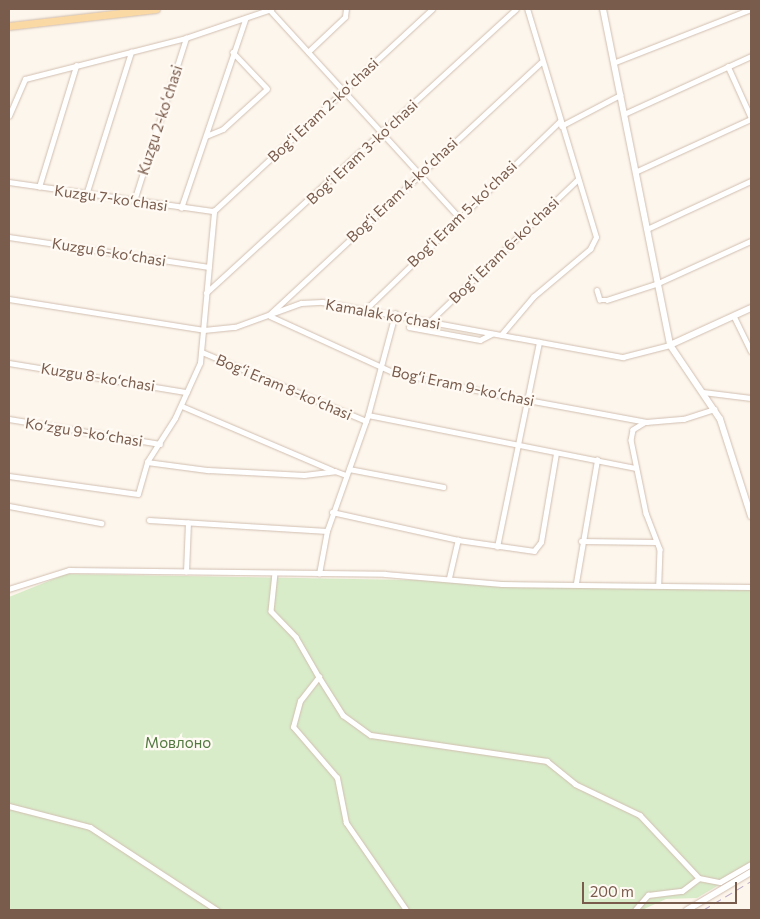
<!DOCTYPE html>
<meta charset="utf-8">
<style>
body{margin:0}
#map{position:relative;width:760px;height:919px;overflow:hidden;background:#fdf6ec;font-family:Commissioner,sans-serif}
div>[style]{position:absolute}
.green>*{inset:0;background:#d8ecc9}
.roads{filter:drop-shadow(0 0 1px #d1beb0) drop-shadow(0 0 1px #d1beb0)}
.street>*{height:4.5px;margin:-2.25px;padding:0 2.25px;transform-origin:2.25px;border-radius:2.25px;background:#fff}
.secondary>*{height:6px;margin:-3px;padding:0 3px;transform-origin:3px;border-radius:3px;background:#fff}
.primary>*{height:7px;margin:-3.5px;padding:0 3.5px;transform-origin:3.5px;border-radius:3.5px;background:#fbd9a5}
.rail>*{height:1px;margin-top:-0.5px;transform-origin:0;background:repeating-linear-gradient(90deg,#b9a8c9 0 8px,transparent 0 13px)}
span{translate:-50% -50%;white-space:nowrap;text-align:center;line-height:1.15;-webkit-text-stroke:4.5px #fffaf3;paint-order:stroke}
.street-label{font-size:15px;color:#7a5c4d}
.park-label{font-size:15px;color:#537a41}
.frame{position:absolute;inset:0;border:10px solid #7a5c4d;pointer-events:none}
.scale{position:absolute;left:582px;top:882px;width:155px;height:22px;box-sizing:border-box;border:2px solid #7a5c4d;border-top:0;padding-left:6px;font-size:15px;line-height:18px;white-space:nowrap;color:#7a5c4d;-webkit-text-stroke:4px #fffaf3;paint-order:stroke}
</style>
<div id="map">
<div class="green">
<i style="clip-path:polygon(66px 574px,751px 586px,751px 866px,697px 898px,666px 899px,642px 910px,9px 910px,9px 597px)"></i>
</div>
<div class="roads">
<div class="street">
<i style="left:270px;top:10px;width:279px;rotate:47.6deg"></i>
<i style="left:308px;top:52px;width:51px;rotate:-43.4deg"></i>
<i style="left:345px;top:17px;width:8px;rotate:-83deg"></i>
<i style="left:613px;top:63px;width:148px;rotate:-21.4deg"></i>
<i style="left:728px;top:66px;width:56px;rotate:65.7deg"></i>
<i style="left:624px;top:114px;width:140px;rotate:-24.5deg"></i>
<i style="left:9px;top:116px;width:40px;rotate:-66.6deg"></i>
<i style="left:25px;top:79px;width:166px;rotate:-14.3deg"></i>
<i style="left:186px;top:38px;width:90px;rotate:-18.8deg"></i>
<i style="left:561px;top:126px;width:67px;rotate:-27.7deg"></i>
<i style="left:206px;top:136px;width:18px;rotate:-22deg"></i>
<i style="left:223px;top:129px;width:59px;rotate:-42.3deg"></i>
<i style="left:267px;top:89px;width:50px;rotate:-133.4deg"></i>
<i style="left:635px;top:172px;width:128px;rotate:-24.6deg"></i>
<i style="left:9px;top:182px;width:207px;rotate:8.1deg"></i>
<i style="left:39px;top:187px;width:127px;rotate:-73deg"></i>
<i style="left:86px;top:195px;width:150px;rotate:-72.5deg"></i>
<i style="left:134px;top:201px;width:171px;rotate:-72.3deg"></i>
<i style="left:181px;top:208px;width:199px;rotate:-71.2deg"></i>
<i style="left:214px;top:211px;width:297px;rotate:-42.8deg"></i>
<i style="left:647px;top:229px;width:115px;rotate:-24.8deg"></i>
<i style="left:9px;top:237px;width:202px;rotate:8.5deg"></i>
<i style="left:597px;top:290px;width:10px;rotate:73deg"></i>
<i style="left:600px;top:300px;width:7px"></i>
<i style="left:607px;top:300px;width:52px;rotate:-18.1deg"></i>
<i style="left:656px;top:284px;width:104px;rotate:-24.4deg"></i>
<i style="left:206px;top:293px;width:420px;rotate:-42.5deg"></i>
<i style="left:9px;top:299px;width:197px;rotate:9deg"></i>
<i style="left:204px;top:330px;width:31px;rotate:-6deg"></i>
<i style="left:235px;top:327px;width:70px;rotate:-20deg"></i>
<i style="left:301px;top:303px;width:21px;rotate:-3deg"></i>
<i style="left:322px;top:302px;width:306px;rotate:10.4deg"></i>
<i style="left:623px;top:357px;width:49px;rotate:-14.3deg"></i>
<i style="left:366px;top:309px;width:270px;rotate:-44.1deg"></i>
<i style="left:269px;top:315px;width:371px;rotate:-42.9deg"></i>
<i style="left:270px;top:316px;width:135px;rotate:24.5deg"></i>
<i style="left:393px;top:372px;width:99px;rotate:12.2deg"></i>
<i style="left:490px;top:393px;width:159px;rotate:10.5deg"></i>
<i style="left:646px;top:422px;width:38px;rotate:-5deg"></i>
<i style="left:684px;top:419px;width:32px;rotate:-18deg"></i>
<i style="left:734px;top:316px;width:39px;rotate:64deg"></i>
<i style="left:430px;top:321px;width:205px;rotate:-43.8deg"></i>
<i style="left:409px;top:327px;width:72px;rotate:10.4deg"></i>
<i style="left:480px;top:340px;width:13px;rotate:-27deg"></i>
<i style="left:501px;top:335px;width:50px;rotate:-49.9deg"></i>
<i style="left:533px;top:297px;width:75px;rotate:-40.1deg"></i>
<i style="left:590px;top:249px;width:13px;rotate:-63deg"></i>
<i style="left:596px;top:237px;width:238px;rotate:-106.8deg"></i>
<i style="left:202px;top:352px;width:178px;rotate:22.8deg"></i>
<i style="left:9px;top:363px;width:180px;rotate:9.3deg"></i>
<i style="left:703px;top:392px;width:48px;rotate:7.1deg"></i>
<i style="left:182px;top:406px;width:163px;rotate:23.1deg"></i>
<i style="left:368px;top:415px;width:273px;rotate:11.2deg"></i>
<i style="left:9px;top:419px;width:153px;rotate:9.4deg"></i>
<i style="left:644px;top:423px;width:13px;rotate:148deg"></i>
<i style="left:633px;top:430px;width:10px;rotate:101deg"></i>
<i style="left:631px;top:440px;width:75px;rotate:78.4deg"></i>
<i style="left:646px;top:513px;width:39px;rotate:69deg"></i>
<i style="left:660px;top:549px;width:35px;rotate:92deg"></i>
<i style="left:147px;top:462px;width:62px;rotate:7.5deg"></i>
<i style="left:208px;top:470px;width:96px;rotate:3deg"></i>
<i style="left:304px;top:475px;width:31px;rotate:-7deg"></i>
<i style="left:335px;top:471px;width:12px;rotate:20deg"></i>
<i style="left:349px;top:469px;width:96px;rotate:10.8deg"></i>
<i style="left:9px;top:476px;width:130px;rotate:7.9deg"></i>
<i style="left:138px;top:494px;width:33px;rotate:-74deg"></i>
<i style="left:147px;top:462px;width:52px;rotate:-57.5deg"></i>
<i style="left:175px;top:418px;width:60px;rotate:-65.6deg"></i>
<i style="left:200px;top:363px;width:153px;rotate:-84.7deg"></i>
<i style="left:9px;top:506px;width:94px;rotate:10.5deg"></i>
<i style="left:332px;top:512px;width:129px;rotate:12.5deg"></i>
<i style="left:458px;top:540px;width:77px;rotate:8.2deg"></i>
<i style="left:534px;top:551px;width:11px;rotate:-52deg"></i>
<i style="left:541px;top:542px;width:90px;rotate:-80.4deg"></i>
<i style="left:149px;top:520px;width:178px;rotate:3.5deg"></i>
<i style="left:581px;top:541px;width:75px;rotate:0.8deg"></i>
<i style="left:497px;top:547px;width:209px;rotate:-78.4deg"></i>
<i style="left:186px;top:572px;width:49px;rotate:-87.7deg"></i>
<i style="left:275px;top:573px;width:38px;rotate:96deg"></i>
<i style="left:271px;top:611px;width:36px;rotate:46deg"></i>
<i style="left:296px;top:637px;width:46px;rotate:60.1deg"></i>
<i style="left:319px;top:574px;width:44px;rotate:-79.5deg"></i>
<i style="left:327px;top:531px;width:123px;rotate:-70.5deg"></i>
<i style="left:368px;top:415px;width:105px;rotate:-75deg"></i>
<i style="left:449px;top:578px;width:39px;rotate:-77deg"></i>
<i style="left:576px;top:583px;width:125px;rotate:-80.3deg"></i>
<i style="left:9px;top:589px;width:63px;rotate:-17.6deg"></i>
<i style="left:69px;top:570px;width:316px;rotate:0.7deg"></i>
<i style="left:385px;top:574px;width:117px;rotate:4.9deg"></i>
<i style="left:502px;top:584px;width:249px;rotate:0.7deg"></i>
<i style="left:9px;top:806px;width:84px;rotate:14.5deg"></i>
<i style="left:90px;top:827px;width:152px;rotate:33.2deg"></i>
<i style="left:406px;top:910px;width:106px;rotate:-124.6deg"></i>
<i style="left:346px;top:823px;width:46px;rotate:-101.3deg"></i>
<i style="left:337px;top:778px;width:67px;rotate:-130.8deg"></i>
<i style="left:293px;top:727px;width:27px;rotate:-75deg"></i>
<i style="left:300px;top:701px;width:31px;rotate:-52deg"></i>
<i style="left:319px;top:677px;width:45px;rotate:57.7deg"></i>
<i style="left:343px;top:715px;width:34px;rotate:36deg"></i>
<i style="left:371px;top:735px;width:178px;rotate:8.4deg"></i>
<i style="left:547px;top:761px;width:36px;rotate:39deg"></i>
<i style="left:575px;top:784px;width:72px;rotate:25.5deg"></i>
<i style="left:640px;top:815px;width:86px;rotate:46.9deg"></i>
<i style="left:699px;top:878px;width:21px;rotate:11deg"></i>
<i style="left:720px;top:882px;width:36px;rotate:-30deg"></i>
<i style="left:635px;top:910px;width:20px;rotate:-49deg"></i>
<i style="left:648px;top:895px;width:34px;rotate:-7deg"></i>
<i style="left:682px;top:891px;width:21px;rotate:-37deg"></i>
</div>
<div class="secondary">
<i style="left:603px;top:9px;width:343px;rotate:78.7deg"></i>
<i style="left:670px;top:345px;width:89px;rotate:56deg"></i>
<i style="left:720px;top:419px;width:102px;rotate:72.3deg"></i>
<i style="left:670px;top:345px;width:89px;rotate:-24.6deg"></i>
<i style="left:687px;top:910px;width:74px;rotate:-30.7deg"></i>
</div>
<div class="primary">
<i style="left:9px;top:26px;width:148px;rotate:-6.6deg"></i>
</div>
</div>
<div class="rail">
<i style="left:703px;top:910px;width:56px;rotate:-31.1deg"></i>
</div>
<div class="street-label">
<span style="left:323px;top:110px;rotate:-43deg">Bogʻi Eram 2-koʻchasi</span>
<span style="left:160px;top:120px;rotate:-72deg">Kuzgu 2-koʻchasi</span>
<span style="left:362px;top:152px;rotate:-43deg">Bogʻi Eram 3-koʻchasi</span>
<span style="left:402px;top:190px;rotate:-43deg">Bogʻi Eram 4-koʻchasi</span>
<span style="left:111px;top:198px;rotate:8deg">Kuzgu 7-koʻchasi</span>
<span style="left:462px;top:214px;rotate:-44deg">Bogʻi Eram 5-koʻchasi</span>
<span style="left:504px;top:250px;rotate:-44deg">Bogʻi Eram 6-koʻchasi</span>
<span style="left:109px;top:252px;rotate:9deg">Kuzgu 6-koʻchasi</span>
<span style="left:383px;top:314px;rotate:10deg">Kamalak koʻchasi</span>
<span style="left:98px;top:377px;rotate:9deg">Kuzgu 8-koʻchasi</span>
<span style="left:463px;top:386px;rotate:12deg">Bogʻi Eram 9-koʻchasi</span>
<span style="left:284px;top:387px;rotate:23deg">Bogʻi Eram 8-koʻchasi</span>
<span style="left:84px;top:432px;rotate:9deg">Koʻzgu 9-koʻchasi</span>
</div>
<div class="park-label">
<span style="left:178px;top:743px">Мовлоно</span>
</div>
<div class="frame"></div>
<div class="scale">200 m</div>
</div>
